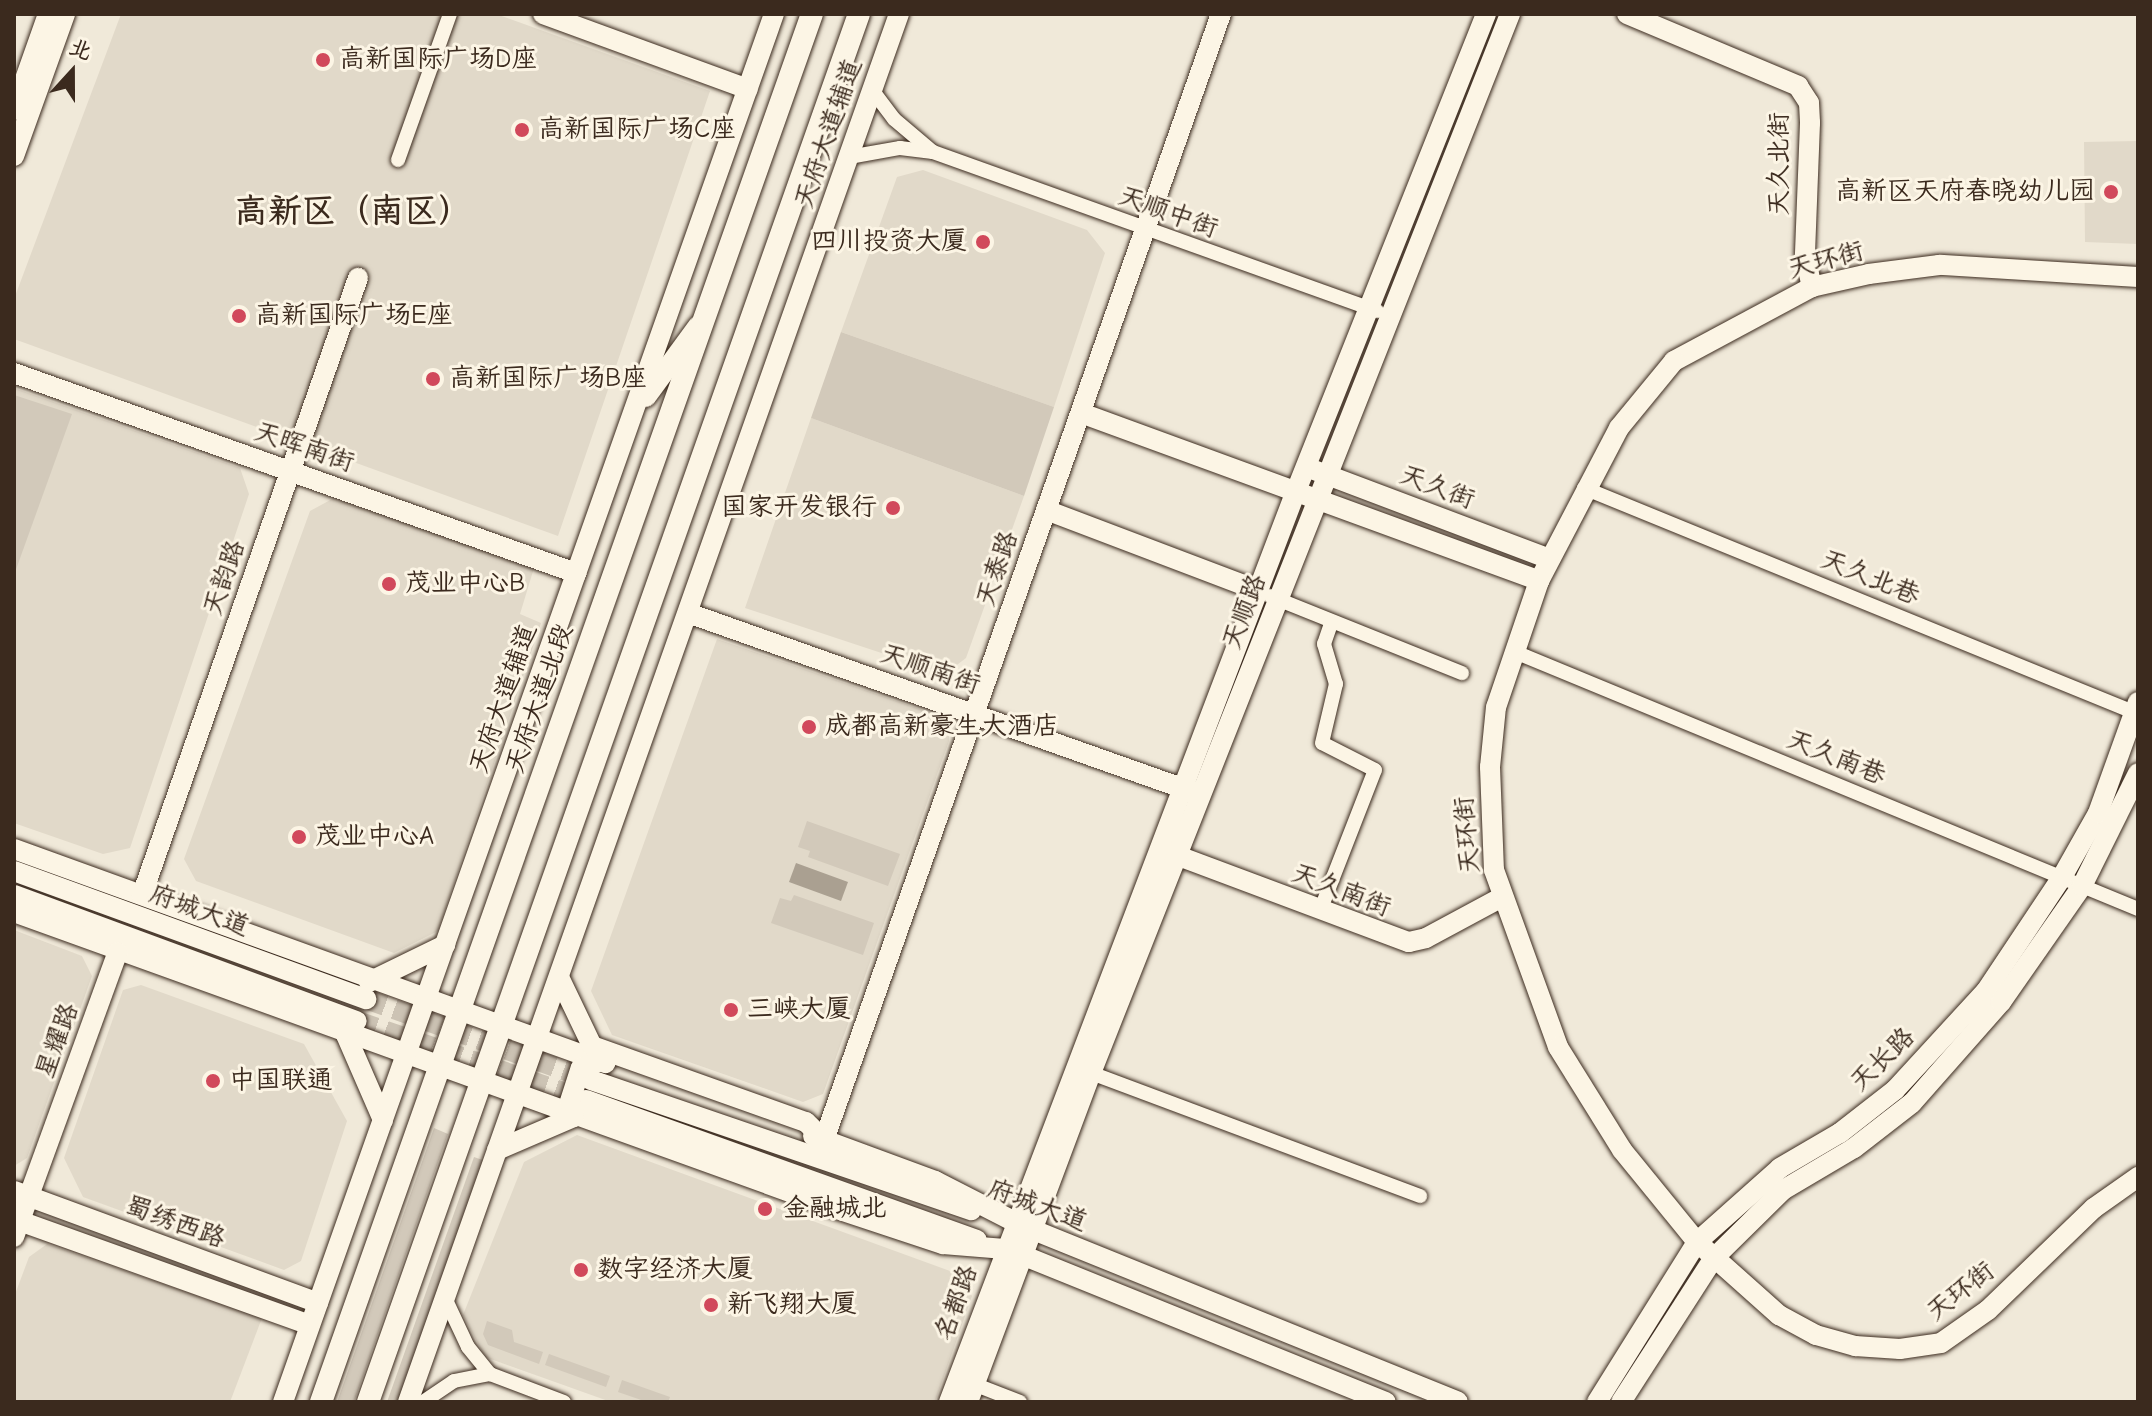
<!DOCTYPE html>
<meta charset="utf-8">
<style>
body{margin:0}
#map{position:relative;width:2152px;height:1416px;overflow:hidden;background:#f0e9d9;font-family:"Comic Neue","LXGW WenKai TC",sans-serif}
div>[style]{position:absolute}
.built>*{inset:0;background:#e1d9c9}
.green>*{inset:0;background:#d2c9ba}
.water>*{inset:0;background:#aaa091}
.secondary-tunnel>*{height:20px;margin-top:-10px;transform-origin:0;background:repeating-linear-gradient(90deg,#ccc3b4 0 20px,transparent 0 30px)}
.roads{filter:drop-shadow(0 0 2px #3b2a1e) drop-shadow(0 0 2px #3b2a1e)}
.street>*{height:14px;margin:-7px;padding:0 7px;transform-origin:7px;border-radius:7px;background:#fcf5e5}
.secondary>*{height:20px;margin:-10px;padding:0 10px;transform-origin:10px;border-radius:10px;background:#fcf5e5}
.primary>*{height:22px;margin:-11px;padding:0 11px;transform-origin:11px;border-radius:11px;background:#fcf5e5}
.dots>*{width:22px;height:22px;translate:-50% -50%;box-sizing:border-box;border:4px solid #fcf5e5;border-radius:50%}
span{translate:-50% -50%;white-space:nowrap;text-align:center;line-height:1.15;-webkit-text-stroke:6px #fcf5e5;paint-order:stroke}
.poi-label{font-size:26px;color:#3b2a1e}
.left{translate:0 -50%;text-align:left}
.right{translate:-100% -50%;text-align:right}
.street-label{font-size:26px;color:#3b2a1e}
.district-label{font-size:34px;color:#3b2a1e;font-weight:700}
.frame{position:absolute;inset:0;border:16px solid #3b2a1e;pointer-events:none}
.north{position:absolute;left:32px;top:32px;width:80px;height:80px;-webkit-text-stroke:6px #fcf5e5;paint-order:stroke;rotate:21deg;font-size:22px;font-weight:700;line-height:32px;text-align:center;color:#3b2a1e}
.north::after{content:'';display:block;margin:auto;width:28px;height:36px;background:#3b2a1e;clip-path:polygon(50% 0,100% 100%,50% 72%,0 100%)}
</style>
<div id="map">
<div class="built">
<i style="clip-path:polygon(121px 14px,496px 14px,710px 91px,558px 536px,14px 339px,14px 299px)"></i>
<i style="clip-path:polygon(2138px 141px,2138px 244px,2085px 242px,2084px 142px)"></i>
<i style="clip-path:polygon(923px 170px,1087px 230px,1105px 253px,1054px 407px,841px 332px,897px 177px)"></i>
<i style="clip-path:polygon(14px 388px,240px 468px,249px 494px,130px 848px,103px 854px,14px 823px)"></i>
<i style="clip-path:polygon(811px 418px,1024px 496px,966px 658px,945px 674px,745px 608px)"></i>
<i style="clip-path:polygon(334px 498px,534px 568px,520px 614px,541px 623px,438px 931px,394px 953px,196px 881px,184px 859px,310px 511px)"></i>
<i style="clip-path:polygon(717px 639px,937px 715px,949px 724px,949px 741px,823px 1094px,803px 1102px,612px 1035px,591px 991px)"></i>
<i style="clip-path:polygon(14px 930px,82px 956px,92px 976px,27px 1158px,14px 1166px)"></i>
<i style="clip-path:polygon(141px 985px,304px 1044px,347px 1121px,301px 1261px,284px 1270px,83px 1197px,64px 1158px,123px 990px)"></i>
<i style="clip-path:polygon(577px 1135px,950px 1271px,972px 1296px,935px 1402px,611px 1402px,485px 1357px,463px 1315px,524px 1162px)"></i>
<i style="clip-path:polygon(47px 1244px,262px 1318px,230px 1402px,14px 1402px,14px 1297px,29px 1257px)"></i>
</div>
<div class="green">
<i style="clip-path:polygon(841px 332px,1054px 407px,1024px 496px,811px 418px)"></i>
<i style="clip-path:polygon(14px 395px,72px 414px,14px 575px)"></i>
<i style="clip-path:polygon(807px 821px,900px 854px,888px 886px,808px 857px,810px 851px,798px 847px)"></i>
<i style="clip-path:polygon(794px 895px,874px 923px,863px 955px,771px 923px,780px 898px,791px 901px)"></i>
<i style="clip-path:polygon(434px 1128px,448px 1134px,354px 1402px,337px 1402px)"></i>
<i style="clip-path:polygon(474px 1157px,491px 1163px,406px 1402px,387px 1402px)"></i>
<i style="clip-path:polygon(487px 1321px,512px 1330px,514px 1342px,543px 1352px,539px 1364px,488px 1345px,483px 1334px)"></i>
<i style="clip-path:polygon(549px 1354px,610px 1376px,606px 1387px,545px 1365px)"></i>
<i style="clip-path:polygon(622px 1380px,670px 1397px,668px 1402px,647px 1402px,618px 1392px)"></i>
</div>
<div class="water">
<i style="clip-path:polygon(796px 863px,848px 882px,841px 901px,789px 882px)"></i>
</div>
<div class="secondary-tunnel">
<i style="left:366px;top:999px;width:239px;rotate:19.8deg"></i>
<i style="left:357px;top:1021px;width:242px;rotate:19deg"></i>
</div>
<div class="roads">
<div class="street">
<i style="left:933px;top:152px;width:472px;rotate:19.7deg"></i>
<i style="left:849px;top:157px;width:52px;rotate:-10deg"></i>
<i style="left:900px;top:148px;width:33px;rotate:7deg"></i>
<i style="left:933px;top:152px;width:51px;rotate:-139.8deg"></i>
<i style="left:894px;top:119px;width:36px;rotate:-127deg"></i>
<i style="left:398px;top:160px;width:155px;rotate:-70.4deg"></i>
<i style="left:1584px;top:488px;width:598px;rotate:22.19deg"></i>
<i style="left:1270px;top:596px;width:207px;rotate:21.9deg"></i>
<i style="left:1515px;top:652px;width:674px;rotate:22.42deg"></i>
<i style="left:1320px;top:911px;width:151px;rotate:-68.7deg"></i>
<i style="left:1375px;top:770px;width:59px;rotate:-153deg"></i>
<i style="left:1322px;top:743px;width:61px;rotate:-76.7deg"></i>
<i style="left:1336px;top:684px;width:42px;rotate:-106.7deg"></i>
<i style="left:1324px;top:644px;width:21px;rotate:-71deg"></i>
<i style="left:1083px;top:1070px;width:360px;rotate:20.5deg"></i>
<i style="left:445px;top:1298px;width:54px;rotate:64.9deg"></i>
<i style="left:468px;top:1347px;width:35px;rotate:51deg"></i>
<i style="left:490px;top:1374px;width:79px;rotate:20.7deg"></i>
<i style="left:966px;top:1381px;width:58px;rotate:21.3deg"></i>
<i style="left:423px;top:1402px;width:37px;rotate:-34deg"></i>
<i style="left:454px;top:1381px;width:37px;rotate:-11deg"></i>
</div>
<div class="secondary">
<i style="left:543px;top:14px;width:218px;rotate:20.1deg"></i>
<i style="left:1627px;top:14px;width:186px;rotate:22.8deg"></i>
<i style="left:1798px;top:86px;width:20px;rotate:57deg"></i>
<i style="left:1809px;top:103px;width:20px;rotate:87deg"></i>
<i style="left:1810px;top:123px;width:132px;rotate:92.2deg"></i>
<i style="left:1805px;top:255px;width:33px;rotate:78deg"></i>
<i style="left:14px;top:110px;width:102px;rotate:-70.5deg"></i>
<i style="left:14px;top:156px;width:151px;rotate:-70.2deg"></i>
<i style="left:2138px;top:277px;width:199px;rotate:-176.5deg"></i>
<i style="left:1939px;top:265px;width:71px;rotate:172.7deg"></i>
<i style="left:1869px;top:274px;width:58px;rotate:167.2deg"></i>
<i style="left:1812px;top:287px;width:157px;rotate:151.8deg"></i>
<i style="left:1674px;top:361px;width:87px;rotate:129.4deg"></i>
<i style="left:1619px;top:428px;width:173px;rotate:117.6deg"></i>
<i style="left:1539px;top:581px;width:133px;rotate:108.8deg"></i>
<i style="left:1496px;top:707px;width:60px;rotate:95.7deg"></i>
<i style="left:1490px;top:767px;width:103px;rotate:87.8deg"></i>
<i style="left:1494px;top:870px;width:188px;rotate:70.1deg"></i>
<i style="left:1558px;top:1047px;width:121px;rotate:58.1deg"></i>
<i style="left:1622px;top:1150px;width:119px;rotate:50.8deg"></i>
<i style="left:1697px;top:1242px;width:110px;rotate:41.7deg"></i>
<i style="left:1779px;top:1315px;width:42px;rotate:28.4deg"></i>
<i style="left:1816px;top:1335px;width:41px;rotate:15.8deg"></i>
<i style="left:1855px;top:1346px;width:45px;rotate:3.8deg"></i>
<i style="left:1900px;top:1349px;width:41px;rotate:-8.3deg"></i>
<i style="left:1941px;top:1343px;width:57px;rotate:-35.1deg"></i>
<i style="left:1988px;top:1310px;width:147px;rotate:-43.9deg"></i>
<i style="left:2094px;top:1208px;width:54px;rotate:-35.2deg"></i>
<i style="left:14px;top:373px;width:597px;rotate:19.59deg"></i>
<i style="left:646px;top:397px;width:88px;rotate:-53.8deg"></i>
<i style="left:1081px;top:413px;width:488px;rotate:20.1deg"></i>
<i style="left:1314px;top:470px;width:252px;rotate:20.7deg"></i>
<i style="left:1046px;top:510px;width:228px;rotate:20.8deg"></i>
<i style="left:688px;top:613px;width:539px;rotate:19.51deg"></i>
<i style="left:14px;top:849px;width:629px;rotate:19.91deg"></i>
<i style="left:1165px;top:851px;width:260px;rotate:20.5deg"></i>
<i style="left:1409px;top:942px;width:17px;rotate:-13deg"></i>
<i style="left:1426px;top:938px;width:86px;rotate:-28.3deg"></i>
<i style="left:14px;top:871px;width:375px;rotate:20deg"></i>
<i style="left:14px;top:895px;width:365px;rotate:20.2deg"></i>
<i style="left:142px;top:895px;width:654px;rotate:-70.71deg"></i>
<i style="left:14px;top:912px;width:875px;rotate:19.84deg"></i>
<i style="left:837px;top:1209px;width:112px;rotate:18.3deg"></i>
<i style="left:943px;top:1244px;width:62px;rotate:4.6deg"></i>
<i style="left:559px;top:977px;width:76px;rotate:64.4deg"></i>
<i style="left:592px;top:1046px;width:227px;rotate:19.6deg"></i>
<i style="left:806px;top:1122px;width:25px;rotate:45deg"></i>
<i style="left:824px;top:1140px;width:1194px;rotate:-70.58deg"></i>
<i style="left:369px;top:982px;width:85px;rotate:-26deg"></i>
<i style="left:352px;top:1034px;width:6px;rotate:171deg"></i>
<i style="left:346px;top:1035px;width:93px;rotate:66.5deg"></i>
<i style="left:591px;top:1080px;width:402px;rotate:18.9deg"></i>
<i style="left:586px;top:1100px;width:415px;rotate:19.7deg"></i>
<i style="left:813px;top:1136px;width:130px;rotate:20.2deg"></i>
<i style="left:935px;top:1181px;width:90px;rotate:27.1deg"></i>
<i style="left:497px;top:1150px;width:84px;rotate:-23.2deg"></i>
<i style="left:574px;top:1117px;width:16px;rotate:-104deg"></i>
<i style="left:570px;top:1101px;width:35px;rotate:-72deg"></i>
<i style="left:581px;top:1068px;width:21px;rotate:-19deg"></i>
<i style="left:14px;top:1191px;width:324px;rotate:20.2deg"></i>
<i style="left:14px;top:1219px;width:314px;rotate:19.7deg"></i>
<i style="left:1021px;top:1225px;width:471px;rotate:22deg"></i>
<i style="left:14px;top:1237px;width:303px;rotate:-70deg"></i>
<i style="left:1012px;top:1251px;width:403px;rotate:22deg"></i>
<i style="left:283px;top:1402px;width:1472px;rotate:-70.52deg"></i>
<i style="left:408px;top:1402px;width:1472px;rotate:-70.52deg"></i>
<i style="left:949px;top:1402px;width:975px;rotate:-69.15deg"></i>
<i style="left:1296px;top:491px;width:513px;rotate:-68.28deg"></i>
<i style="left:968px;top:1402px;width:351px;rotate:-69.5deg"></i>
<i style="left:1091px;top:1073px;width:1139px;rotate:-68.41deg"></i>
<i style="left:1597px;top:1402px;width:189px;rotate:-58deg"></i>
<i style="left:1697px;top:1242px;width:111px;rotate:-41.7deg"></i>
<i style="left:1780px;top:1168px;width:69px;rotate:-30.3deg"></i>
<i style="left:1840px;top:1133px;width:70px;rotate:-38deg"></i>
<i style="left:1895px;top:1090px;width:134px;rotate:-47.4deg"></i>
<i style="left:1986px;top:991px;width:137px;rotate:-56.3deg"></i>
<i style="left:2062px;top:877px;width:73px;rotate:-60.6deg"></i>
<i style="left:2098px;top:813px;width:118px;rotate:-70.2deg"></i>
<i style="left:1621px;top:1402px;width:170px;rotate:-57.2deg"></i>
<i style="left:1713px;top:1259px;width:98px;rotate:-44.6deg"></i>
<i style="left:1783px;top:1190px;width:82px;rotate:-30.6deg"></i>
<i style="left:1854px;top:1148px;width:73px;rotate:-37.8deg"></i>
<i style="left:1912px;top:1103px;width:135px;rotate:-48.6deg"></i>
<i style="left:2001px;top:1002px;width:141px;rotate:-55.1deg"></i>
<i style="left:2082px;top:886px;width:126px;rotate:-63.6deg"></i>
</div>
<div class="primary">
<i style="left:321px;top:1402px;width:1472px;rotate:-70.52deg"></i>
<i style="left:368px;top:1402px;width:1472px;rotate:-70.52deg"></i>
</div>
</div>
<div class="dots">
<i style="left:323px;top:60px;background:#d1495b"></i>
<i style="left:522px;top:130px;background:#d1495b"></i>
<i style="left:2111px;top:192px;background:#d1495b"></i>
<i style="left:983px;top:242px;background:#d1495b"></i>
<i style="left:239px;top:316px;background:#d1495b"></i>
<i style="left:433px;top:379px;background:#d1495b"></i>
<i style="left:893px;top:508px;background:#d1495b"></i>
<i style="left:389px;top:584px;background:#d1495b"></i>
<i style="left:809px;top:727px;background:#d1495b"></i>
<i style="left:299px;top:837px;background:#d1495b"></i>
<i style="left:731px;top:1010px;background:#d1495b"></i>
<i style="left:213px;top:1081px;background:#d1495b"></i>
<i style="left:765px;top:1209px;background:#d1495b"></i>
<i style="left:581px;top:1270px;background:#d1495b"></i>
<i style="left:711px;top:1305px;background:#d1495b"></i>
</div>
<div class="poi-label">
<span class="left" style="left:339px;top:60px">高新国际广场D座</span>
<span class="left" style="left:538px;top:130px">高新国际广场C座</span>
<span class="right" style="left:2095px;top:192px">高新区天府春晓幼儿园</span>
<span class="right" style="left:967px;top:242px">四川投资大厦</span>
<span class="left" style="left:255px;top:316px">高新国际广场E座</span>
<span class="left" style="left:449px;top:379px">高新国际广场B座</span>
<span class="right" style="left:877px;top:508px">国家开发银行</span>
<span class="left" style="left:405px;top:584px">茂业中心B</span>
<span class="left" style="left:825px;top:727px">成都高新豪生大酒店</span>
<span class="left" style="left:315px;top:837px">茂业中心A</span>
<span class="left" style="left:747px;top:1010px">三峡大厦</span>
<span class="left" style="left:229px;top:1081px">中国联通</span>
<span class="left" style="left:783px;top:1209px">金融城北</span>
<span class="left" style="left:597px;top:1270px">数字经济大厦</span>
<span class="left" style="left:727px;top:1305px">新飞翔大厦</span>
</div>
<div class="street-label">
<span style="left:829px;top:134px;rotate:-71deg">天府大道辅道</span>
<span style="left:1780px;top:164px;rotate:-90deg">天久北街</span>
<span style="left:1168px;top:213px;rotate:20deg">天顺中街</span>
<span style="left:1826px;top:261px;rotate:-15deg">天环街</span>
<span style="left:304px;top:448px;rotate:19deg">天晖南街</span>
<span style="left:1437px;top:488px;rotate:21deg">天久街</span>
<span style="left:998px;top:569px;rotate:-71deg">天泰路</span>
<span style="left:225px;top:578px;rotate:-71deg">天韵路</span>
<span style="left:1870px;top:578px;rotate:22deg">天久北巷</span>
<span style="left:1245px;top:612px;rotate:-69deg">天顺路</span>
<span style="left:930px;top:670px;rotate:19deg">天顺南街</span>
<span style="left:504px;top:699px;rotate:-71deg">天府大道辅道</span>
<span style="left:540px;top:699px;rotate:-71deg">天府大道北段</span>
<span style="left:1836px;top:758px;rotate:22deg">天久南巷</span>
<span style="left:1468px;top:835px;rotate:-95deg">天环街</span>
<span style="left:1341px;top:891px;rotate:21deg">天久南街</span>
<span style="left:199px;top:911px;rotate:20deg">府城大道</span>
<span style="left:58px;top:1041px;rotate:-70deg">星耀路</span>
<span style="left:1883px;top:1060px;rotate:-44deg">天长路</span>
<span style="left:1037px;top:1206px;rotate:20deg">府城大道</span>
<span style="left:175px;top:1223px;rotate:20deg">蜀绣西路</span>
<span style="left:1961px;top:1292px;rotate:-38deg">天环街</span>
<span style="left:957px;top:1303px;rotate:-70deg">名都路</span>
</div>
<div class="district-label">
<span style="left:353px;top:212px">高新区（南区）</span>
</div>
<div class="frame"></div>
<div class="north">北</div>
</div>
